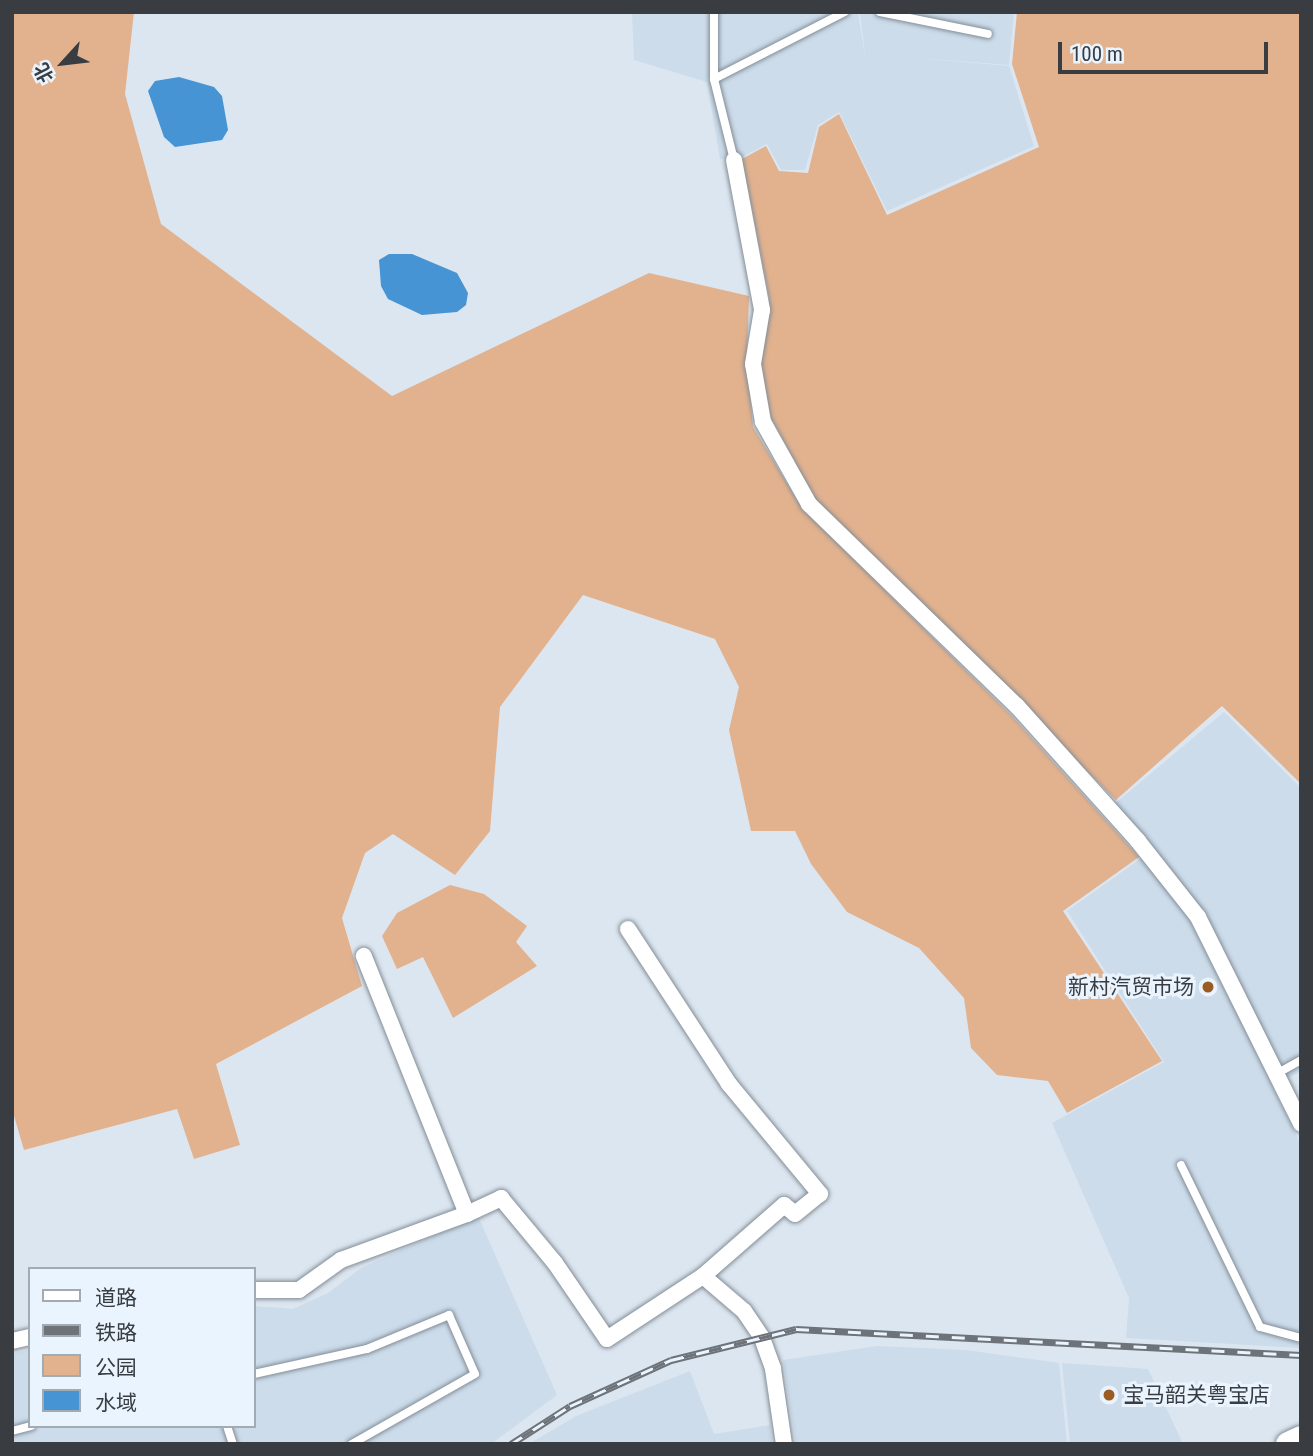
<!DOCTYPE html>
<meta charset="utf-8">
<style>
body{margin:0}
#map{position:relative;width:1313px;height:1456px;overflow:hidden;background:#dce6f0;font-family:"Roboto Condensed","Noto Sans SC",sans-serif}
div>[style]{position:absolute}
.built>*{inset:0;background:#ccdceb}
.green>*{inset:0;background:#e2b28f}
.water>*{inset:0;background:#4694d3}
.roads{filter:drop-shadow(0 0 2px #838d96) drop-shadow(0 0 2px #838d96)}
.lane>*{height:8px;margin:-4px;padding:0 4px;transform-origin:4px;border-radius:4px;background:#fff}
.street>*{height:16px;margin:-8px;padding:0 8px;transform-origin:8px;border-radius:8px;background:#fff}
.primary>*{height:24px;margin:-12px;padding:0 12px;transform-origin:12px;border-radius:12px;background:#fff}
.rail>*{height:7px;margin-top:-3.5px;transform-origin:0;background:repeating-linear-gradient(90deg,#e9f4fe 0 13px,#6d7379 0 26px);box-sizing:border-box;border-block:2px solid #6d7379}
.dots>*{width:19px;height:19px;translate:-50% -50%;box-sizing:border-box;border:4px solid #e9f4fe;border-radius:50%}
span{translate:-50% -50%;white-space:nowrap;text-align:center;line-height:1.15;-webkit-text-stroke:6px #e9f4fe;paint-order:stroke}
.poi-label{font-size:21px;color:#393d41}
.right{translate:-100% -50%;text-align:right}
.left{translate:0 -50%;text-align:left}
.frame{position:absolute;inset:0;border:14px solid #393d41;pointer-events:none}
.legend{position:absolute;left:28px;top:1267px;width:228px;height:161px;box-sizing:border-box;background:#e9f4fe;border:2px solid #a3abb2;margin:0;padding:9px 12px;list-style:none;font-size:21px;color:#393d41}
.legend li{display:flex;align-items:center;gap:14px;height:35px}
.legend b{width:35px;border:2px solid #a3abb2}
.north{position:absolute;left:28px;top:28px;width:70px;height:70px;-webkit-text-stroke:5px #e9f4fe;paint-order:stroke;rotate:243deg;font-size:19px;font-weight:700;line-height:28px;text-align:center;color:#393d41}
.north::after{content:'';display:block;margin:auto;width:24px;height:32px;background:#393d41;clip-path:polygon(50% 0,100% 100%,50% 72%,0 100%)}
.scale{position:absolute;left:1058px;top:42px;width:210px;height:32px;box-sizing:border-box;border:4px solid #393d41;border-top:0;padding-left:9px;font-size:21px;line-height:24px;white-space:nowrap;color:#393d41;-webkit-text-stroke:5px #e9f4fe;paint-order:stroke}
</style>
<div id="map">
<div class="built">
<i style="clip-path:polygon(632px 12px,858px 12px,866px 63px,860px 12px,1014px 12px,1009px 65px,907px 57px,1009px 66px,1034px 146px,887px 211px,839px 112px,818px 125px,805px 170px,781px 170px,767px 144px,742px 157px,720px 159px,707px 82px,634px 60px)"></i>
<i style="clip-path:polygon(1224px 712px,1301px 788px,1301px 1071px,1273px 1087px,1301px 1145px,1301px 1348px,1126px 1338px,1129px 1298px,1052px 1123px,1164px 1062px,1067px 911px,1143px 857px,1106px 811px)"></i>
<i style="clip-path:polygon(478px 1216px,557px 1395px,491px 1444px,12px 1444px,12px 1354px,30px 1350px,30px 1426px,254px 1426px,254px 1306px,293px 1309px,328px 1293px,361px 1268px)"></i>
<i style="clip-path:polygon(877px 1346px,966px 1350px,1059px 1363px,1067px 1444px,796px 1444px,783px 1360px)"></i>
<i style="clip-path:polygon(1062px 1363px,1148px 1369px,1183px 1444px,1070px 1444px)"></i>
<i style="clip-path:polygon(690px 1371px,714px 1434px,770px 1425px,772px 1444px,529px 1444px,576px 1416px)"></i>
</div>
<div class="green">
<i style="clip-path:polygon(12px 12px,134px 12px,125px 94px,161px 224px,392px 396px,649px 273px,749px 296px,747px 360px,753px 427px,802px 508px,1011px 715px,1139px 857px,1063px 911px,1162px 1061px,1067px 1113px,1048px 1081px,997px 1075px,971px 1048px,964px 998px,919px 948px,847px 912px,811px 864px,795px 831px,751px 831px,729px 730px,739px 687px,715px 639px,583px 595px,500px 707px,490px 831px,455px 875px,393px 834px,365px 853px,342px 918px,362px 986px,216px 1064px,240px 1145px,194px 1159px,177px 1109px,24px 1150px,12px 1109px)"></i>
<i style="clip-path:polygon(1017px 12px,1301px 12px,1301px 784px,1222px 706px,1116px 800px,815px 501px,771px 418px,759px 361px,769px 298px,742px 159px,766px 146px,779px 171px,808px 173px,819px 127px,839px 114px,887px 215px,1039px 147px,1012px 64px)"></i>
<i style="clip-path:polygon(450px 885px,484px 894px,527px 926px,516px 942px,537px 966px,453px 1018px,423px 957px,397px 969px,382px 936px,397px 913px)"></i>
</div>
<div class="water">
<i style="clip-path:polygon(179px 77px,214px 87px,222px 96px,228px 130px,222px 140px,175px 147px,164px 137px,148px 91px,155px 81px)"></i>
<i style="clip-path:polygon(389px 254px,412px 254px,457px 273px,468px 293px,466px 305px,457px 312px,422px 315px,388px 299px,381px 286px,379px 260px)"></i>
</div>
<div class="roads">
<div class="lane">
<i style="left:714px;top:12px;width:67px;rotate:90deg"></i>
<i style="left:880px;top:12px;width:110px;rotate:11.5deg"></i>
<i style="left:734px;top:160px;width:83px;rotate:-103.9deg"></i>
<i style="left:714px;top:79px;width:147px;rotate:-27.1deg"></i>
<i style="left:1276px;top:1074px;width:29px;rotate:-29deg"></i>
<i style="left:1181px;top:1165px;width:180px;rotate:64deg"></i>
<i style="left:1260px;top:1327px;width:42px;rotate:15deg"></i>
<i style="left:254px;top:1374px;width:116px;rotate:-12.5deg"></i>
<i style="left:367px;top:1349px;width:89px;rotate:-22.5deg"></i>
<i style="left:449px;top:1315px;width:64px;rotate:66.2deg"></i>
<i style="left:475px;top:1374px;width:142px;rotate:150.4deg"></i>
<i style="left:227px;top:1426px;width:19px;rotate:72deg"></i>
<i style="left:12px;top:1431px;width:20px;rotate:-15deg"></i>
</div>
<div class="street">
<i style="left:734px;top:160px;width:153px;rotate:79.4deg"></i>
<i style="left:762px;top:310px;width:55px;rotate:99.5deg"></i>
<i style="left:753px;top:364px;width:59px;rotate:80.2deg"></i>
<i style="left:763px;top:422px;width:94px;rotate:60.7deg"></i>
<i style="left:809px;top:504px;width:290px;rotate:44.2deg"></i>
<i style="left:1017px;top:706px;width:181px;rotate:48.1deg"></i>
<i style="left:1138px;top:841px;width:97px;rotate:51.7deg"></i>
<i style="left:1198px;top:917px;width:231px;rotate:63.5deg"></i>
<i style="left:467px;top:1214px;width:38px;rotate:-25deg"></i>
<i style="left:501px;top:1198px;width:85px;rotate:50.3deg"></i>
<i style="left:555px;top:1263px;width:92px;rotate:55.6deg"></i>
<i style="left:607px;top:1339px;width:115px;rotate:-33.3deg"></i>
<i style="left:703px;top:1276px;width:108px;rotate:-41.2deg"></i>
<i style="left:784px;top:1205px;width:14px;rotate:39deg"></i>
<i style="left:795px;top:1214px;width:32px;rotate:-39deg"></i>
<i style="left:820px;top:1194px;width:143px;rotate:-129.6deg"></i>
<i style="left:729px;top:1084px;width:185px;rotate:-123.1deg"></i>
<i style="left:703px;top:1276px;width:54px;rotate:40.5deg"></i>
<i style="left:744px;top:1311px;width:32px;rotate:56deg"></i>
<i style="left:762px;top:1338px;width:33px;rotate:70deg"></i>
<i style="left:773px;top:1369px;width:76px;rotate:81.7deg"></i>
<i style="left:254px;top:1290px;width:45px"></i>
<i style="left:299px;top:1290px;width:52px;rotate:-35.5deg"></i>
<i style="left:341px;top:1260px;width:134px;rotate:-20.1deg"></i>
<i style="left:467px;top:1214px;width:278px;rotate:-111.8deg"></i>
<i style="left:12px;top:1341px;width:18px;rotate:-13deg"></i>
</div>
<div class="primary">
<i style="left:1288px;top:1444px;width:14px;rotate:-25deg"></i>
</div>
</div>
<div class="rail">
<i style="left:511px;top:1444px;width:70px;rotate:-32.8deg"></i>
<i style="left:570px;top:1406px;width:111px;rotate:-24.5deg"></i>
<i style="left:671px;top:1360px;width:129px;rotate:-13.9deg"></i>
<i style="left:796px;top:1329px;width:506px;rotate:2.95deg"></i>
</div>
<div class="dots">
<i style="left:1208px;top:987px;background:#9b5c24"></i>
<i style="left:1109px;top:1395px;background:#9b5c24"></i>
</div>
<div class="poi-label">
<span class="right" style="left:1194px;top:987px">新村汽贸市场</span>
<span class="left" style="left:1123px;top:1395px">宝马韶关粤宝店</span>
</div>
<div class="frame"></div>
<ul class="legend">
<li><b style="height:9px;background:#fff"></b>道路</li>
<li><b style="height:9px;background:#6d7379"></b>铁路</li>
<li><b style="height:19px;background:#e2b28f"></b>公园</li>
<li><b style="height:19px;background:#4694d3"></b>水域</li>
</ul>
<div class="north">北</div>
<div class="scale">100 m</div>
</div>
